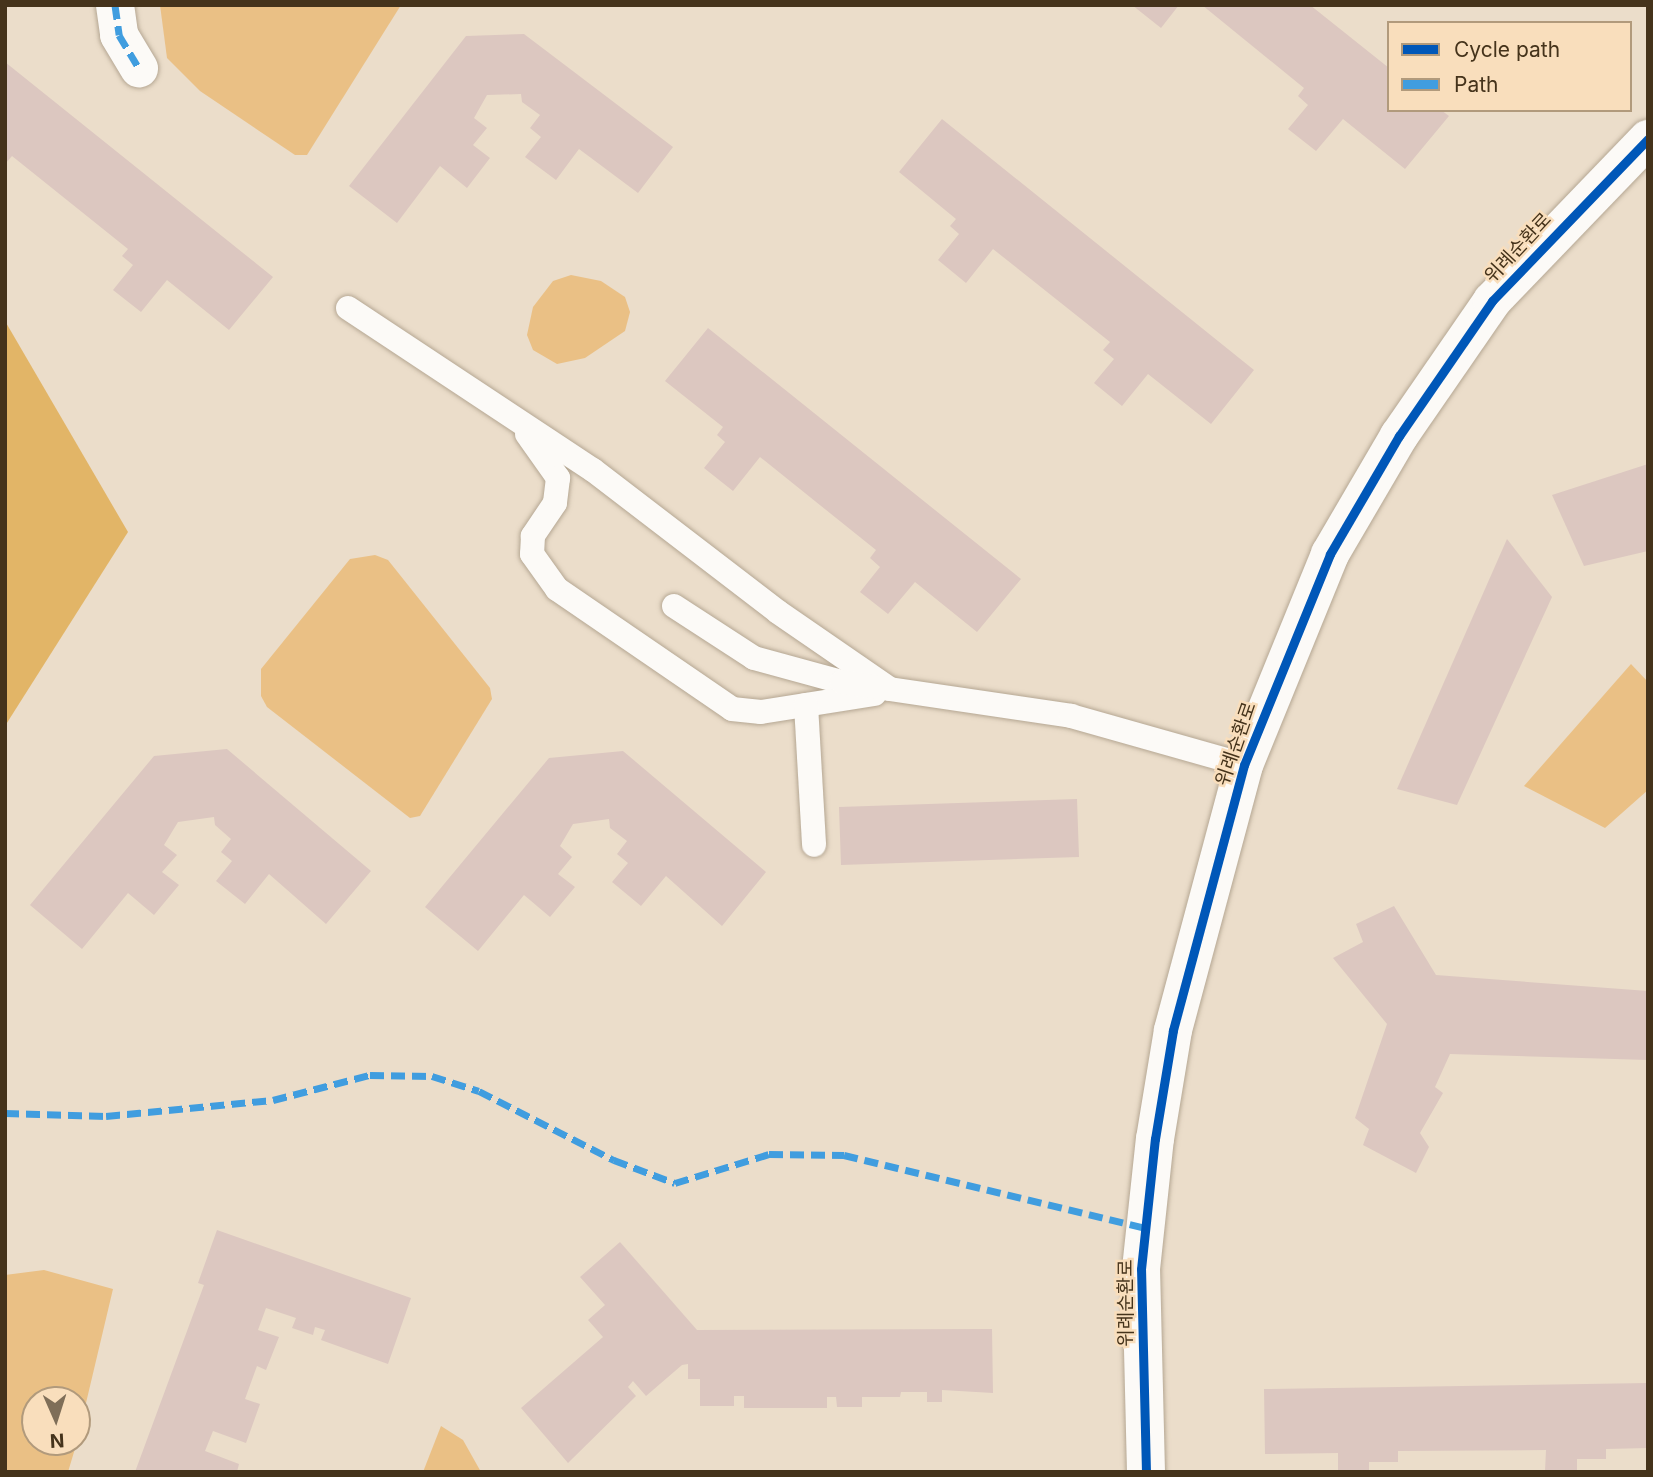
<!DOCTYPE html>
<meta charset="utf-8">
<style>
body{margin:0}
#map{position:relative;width:1653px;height:1477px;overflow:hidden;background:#ebddca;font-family:Inter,"Noto Sans KR",sans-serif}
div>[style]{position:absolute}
.green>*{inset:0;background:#eac085}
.forest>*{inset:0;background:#e2b567}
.building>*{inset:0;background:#dcc7c0}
.roads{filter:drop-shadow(0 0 2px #b5a793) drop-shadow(0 0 2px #b5a793)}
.lane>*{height:24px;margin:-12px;padding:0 12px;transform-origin:12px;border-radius:12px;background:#fcfaf7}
.street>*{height:38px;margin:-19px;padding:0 19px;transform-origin:19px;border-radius:19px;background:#fcfaf7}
.secondary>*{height:38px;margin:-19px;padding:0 19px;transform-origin:19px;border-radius:19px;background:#fcfaf7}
.quiet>*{height:7px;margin-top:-3.5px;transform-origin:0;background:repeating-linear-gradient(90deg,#409ddf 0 14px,transparent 0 21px)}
.cycleway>*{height:9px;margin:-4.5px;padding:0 4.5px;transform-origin:4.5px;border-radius:4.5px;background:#0057b8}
span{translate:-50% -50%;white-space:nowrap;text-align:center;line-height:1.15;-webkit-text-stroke:5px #f9debc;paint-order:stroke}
.street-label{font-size:19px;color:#45331b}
.frame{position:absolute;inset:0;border:7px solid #45331b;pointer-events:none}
.legend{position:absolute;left:1387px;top:21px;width:245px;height:91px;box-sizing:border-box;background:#f9debc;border:2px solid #b19a7c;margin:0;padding:9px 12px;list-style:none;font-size:21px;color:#45331b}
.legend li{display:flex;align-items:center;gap:14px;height:35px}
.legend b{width:35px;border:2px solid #b19a7c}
.north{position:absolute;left:21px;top:1386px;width:70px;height:70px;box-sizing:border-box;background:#f9debc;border:2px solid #b19a7c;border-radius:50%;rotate:177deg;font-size:19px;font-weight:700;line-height:28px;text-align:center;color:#45331b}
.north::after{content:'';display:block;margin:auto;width:24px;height:32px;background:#7f6e58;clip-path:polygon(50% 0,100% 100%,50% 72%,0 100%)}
</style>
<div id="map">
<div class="green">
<i style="clip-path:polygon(160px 5px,401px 5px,307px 155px,295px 155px,200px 91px,167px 58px)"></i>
<i style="clip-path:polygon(571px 275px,601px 281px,625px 297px,630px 312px,625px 331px,585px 358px,557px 364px,533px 350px,527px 335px,533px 307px,553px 281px)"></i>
<i style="clip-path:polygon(375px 555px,388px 560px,490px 688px,492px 699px,420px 816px,410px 818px,267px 707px,261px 696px,261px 669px,350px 559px)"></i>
<i style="clip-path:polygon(1631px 664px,1648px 682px,1648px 790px,1605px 828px,1524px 786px)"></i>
<i style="clip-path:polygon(44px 1270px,113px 1289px,77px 1441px,77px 1400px,35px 1400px,35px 1442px,77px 1442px,68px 1472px,5px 1472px,5px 1275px)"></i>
<i style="clip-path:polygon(441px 1426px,463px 1440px,481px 1472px,423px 1472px)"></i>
</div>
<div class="forest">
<i style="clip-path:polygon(5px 321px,128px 532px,5px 726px)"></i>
</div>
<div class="building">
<i style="clip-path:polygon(1132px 5px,1179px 5px,1161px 28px)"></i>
<i style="clip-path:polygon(1202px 5px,1310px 5px,1389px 68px,1389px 110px,1441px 110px,1449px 116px,1405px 169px,1343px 119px,1316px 151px,1288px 129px,1308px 105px,1298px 96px,1304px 88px)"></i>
<i style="clip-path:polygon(524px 34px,673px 147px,638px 193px,579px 149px,556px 180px,525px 157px,541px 137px,530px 128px,540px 115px,522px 102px,521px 94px,487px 95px,474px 118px,487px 128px,473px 145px,490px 158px,467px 188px,440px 166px,397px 223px,349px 186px,466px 36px)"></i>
<i style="clip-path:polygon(5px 62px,273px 277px,229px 330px,167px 280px,141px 312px,113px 290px,133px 265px,122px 256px,128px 249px,12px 156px,5px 164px)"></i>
<i style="clip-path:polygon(942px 119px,1254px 370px,1211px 424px,1148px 374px,1122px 406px,1094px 383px,1114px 359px,1103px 350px,1110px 342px,993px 249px,966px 283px,938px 260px,959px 234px,950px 226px,956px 219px,899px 172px)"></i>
<i style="clip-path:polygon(708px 328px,1021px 579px,977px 632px,915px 582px,888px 614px,860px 592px,880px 567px,870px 558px,876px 550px,760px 457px,733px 491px,704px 468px,725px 442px,717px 435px,723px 427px,665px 381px)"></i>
<i style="clip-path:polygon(1648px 464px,1648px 551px,1584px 566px,1552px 495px)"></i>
<i style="clip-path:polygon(1507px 539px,1552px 597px,1457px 805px,1397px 789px)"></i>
<i style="clip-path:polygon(227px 749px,371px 871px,326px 924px,269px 874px,245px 904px,216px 881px,232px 861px,221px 852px,231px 839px,215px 825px,214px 817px,178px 822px,164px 845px,177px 855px,162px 872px,179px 885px,154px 915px,128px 893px,82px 949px,30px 905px,154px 756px)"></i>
<i style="clip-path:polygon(623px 751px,766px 872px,722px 926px,666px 876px,641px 906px,612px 882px,628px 863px,617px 854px,627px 841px,610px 828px,609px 819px,573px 824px,560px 846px,572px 857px,558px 874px,575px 887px,550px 917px,524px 895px,478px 951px,425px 907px,549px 758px)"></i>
<i style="clip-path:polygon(1077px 799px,1079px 857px,841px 865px,839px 807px)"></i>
<i style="clip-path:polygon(1394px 906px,1436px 975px,1648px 991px,1648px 1060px,1450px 1054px,1435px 1087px,1443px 1093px,1420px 1133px,1429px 1147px,1416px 1173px,1363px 1145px,1369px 1129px,1355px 1118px,1387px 1024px,1333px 958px,1363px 942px,1356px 924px)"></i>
<i style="clip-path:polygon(217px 1230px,411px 1298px,388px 1364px,321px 1340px,325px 1330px,315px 1327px,313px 1335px,292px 1328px,296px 1318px,266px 1308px,258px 1330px,279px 1337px,266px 1370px,257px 1366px,245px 1399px,260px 1404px,246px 1443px,213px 1431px,205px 1451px,239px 1464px,237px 1472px,135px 1472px,204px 1285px,198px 1283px)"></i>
<i style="clip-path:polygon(620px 1242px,697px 1330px,992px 1329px,993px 1393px,942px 1390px,942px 1402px,927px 1402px,927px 1392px,901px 1392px,900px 1397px,862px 1397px,862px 1407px,837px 1407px,836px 1397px,827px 1397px,827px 1408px,744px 1408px,744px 1396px,734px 1396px,734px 1406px,700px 1406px,700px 1379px,688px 1379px,688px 1364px,682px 1365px,646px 1396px,633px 1381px,628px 1387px,636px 1396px,568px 1463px,521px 1408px,603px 1337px,588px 1320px,605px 1305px,580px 1277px)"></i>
<i style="clip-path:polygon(1648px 1383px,1648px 1448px,1606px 1449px,1606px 1459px,1577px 1459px,1577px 1471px,1545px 1471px,1546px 1450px,1398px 1451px,1398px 1462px,1369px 1462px,1369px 1472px,1338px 1472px,1338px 1453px,1265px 1454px,1264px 1389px)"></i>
</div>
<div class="roads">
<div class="lane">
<i style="left:348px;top:308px;width:294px;rotate:33.5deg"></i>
<i style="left:593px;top:470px;width:233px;rotate:37.5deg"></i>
<i style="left:778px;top:612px;width:136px;rotate:34.5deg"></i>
<i style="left:527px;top:434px;width:54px;rotate:54.8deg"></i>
<i style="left:558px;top:478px;width:25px;rotate:97deg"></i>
<i style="left:555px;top:503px;width:40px;rotate:124deg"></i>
<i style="left:533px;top:536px;width:18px;rotate:93deg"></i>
<i style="left:532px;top:554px;width:43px;rotate:54.5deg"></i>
<i style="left:557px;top:589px;width:212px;rotate:34.4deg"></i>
<i style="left:732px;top:709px;width:29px;rotate:6deg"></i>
<i style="left:761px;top:712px;width:115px;rotate:-9deg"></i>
<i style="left:674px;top:606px;width:95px;rotate:33deg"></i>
<i style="left:754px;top:658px;width:91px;rotate:15.3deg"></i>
<i style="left:842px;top:682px;width:232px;rotate:8.4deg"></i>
<i style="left:1071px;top:716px;width:180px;rotate:15.8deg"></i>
<i style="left:806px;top:705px;width:140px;rotate:86.7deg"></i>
</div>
<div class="street">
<i style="left:115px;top:5px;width:30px;rotate:82deg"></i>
<i style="left:119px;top:35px;width:39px;rotate:59deg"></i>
</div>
<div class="secondary">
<i style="left:1146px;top:1472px;width:203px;rotate:-91.4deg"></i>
<i style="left:1141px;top:1269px;width:131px;rotate:-83.9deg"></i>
<i style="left:1155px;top:1139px;width:110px;rotate:-80.6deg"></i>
<i style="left:1173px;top:1030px;width:274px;rotate:-75deg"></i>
<i style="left:1244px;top:765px;width:228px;rotate:-67.8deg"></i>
<i style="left:1330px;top:554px;width:137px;rotate:-59.7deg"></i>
<i style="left:1399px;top:436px;width:164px;rotate:-55.4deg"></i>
<i style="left:1492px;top:301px;width:225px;rotate:-46.1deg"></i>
</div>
</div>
<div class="quiet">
<i style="left:115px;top:5px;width:30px;rotate:82deg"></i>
<i style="left:119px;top:35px;width:39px;rotate:59deg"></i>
<i style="left:5px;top:1113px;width:101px;rotate:1.7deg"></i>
<i style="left:106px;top:1116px;width:168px;rotate:-5.5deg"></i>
<i style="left:273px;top:1100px;width:100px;rotate:-14.5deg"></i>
<i style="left:370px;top:1075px;width:62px;rotate:0.9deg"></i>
<i style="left:432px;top:1076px;width:49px;rotate:17.7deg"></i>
<i style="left:479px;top:1091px;width:152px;rotate:27.1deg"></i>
<i style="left:614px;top:1160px;width:65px;rotate:20.7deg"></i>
<i style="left:675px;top:1183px;width:98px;rotate:-17.1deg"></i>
<i style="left:769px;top:1154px;width:75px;rotate:0.8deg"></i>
<i style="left:844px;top:1155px;width:311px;rotate:13.6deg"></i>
</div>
<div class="cycleway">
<i style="left:1146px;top:1472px;width:203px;rotate:-91.4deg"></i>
<i style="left:1141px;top:1269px;width:131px;rotate:-83.9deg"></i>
<i style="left:1155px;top:1139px;width:110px;rotate:-80.6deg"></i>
<i style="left:1173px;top:1030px;width:274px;rotate:-75deg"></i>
<i style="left:1244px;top:765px;width:228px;rotate:-67.8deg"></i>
<i style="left:1330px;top:554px;width:137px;rotate:-59.7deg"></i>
<i style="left:1399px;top:436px;width:164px;rotate:-55.4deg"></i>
<i style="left:1492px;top:301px;width:225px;rotate:-46.1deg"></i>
</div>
<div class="street-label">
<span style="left:1518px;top:248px;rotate:-47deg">위례순환로</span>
<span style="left:1236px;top:744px;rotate:-71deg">위례순환로</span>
<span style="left:1126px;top:1303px;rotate:-90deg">위례순환로</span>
</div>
<div class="frame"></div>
<ul class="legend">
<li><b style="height:9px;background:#0057b8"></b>Cycle path</li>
<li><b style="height:9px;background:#409ddf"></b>Path</li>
</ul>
<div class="north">N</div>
</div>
